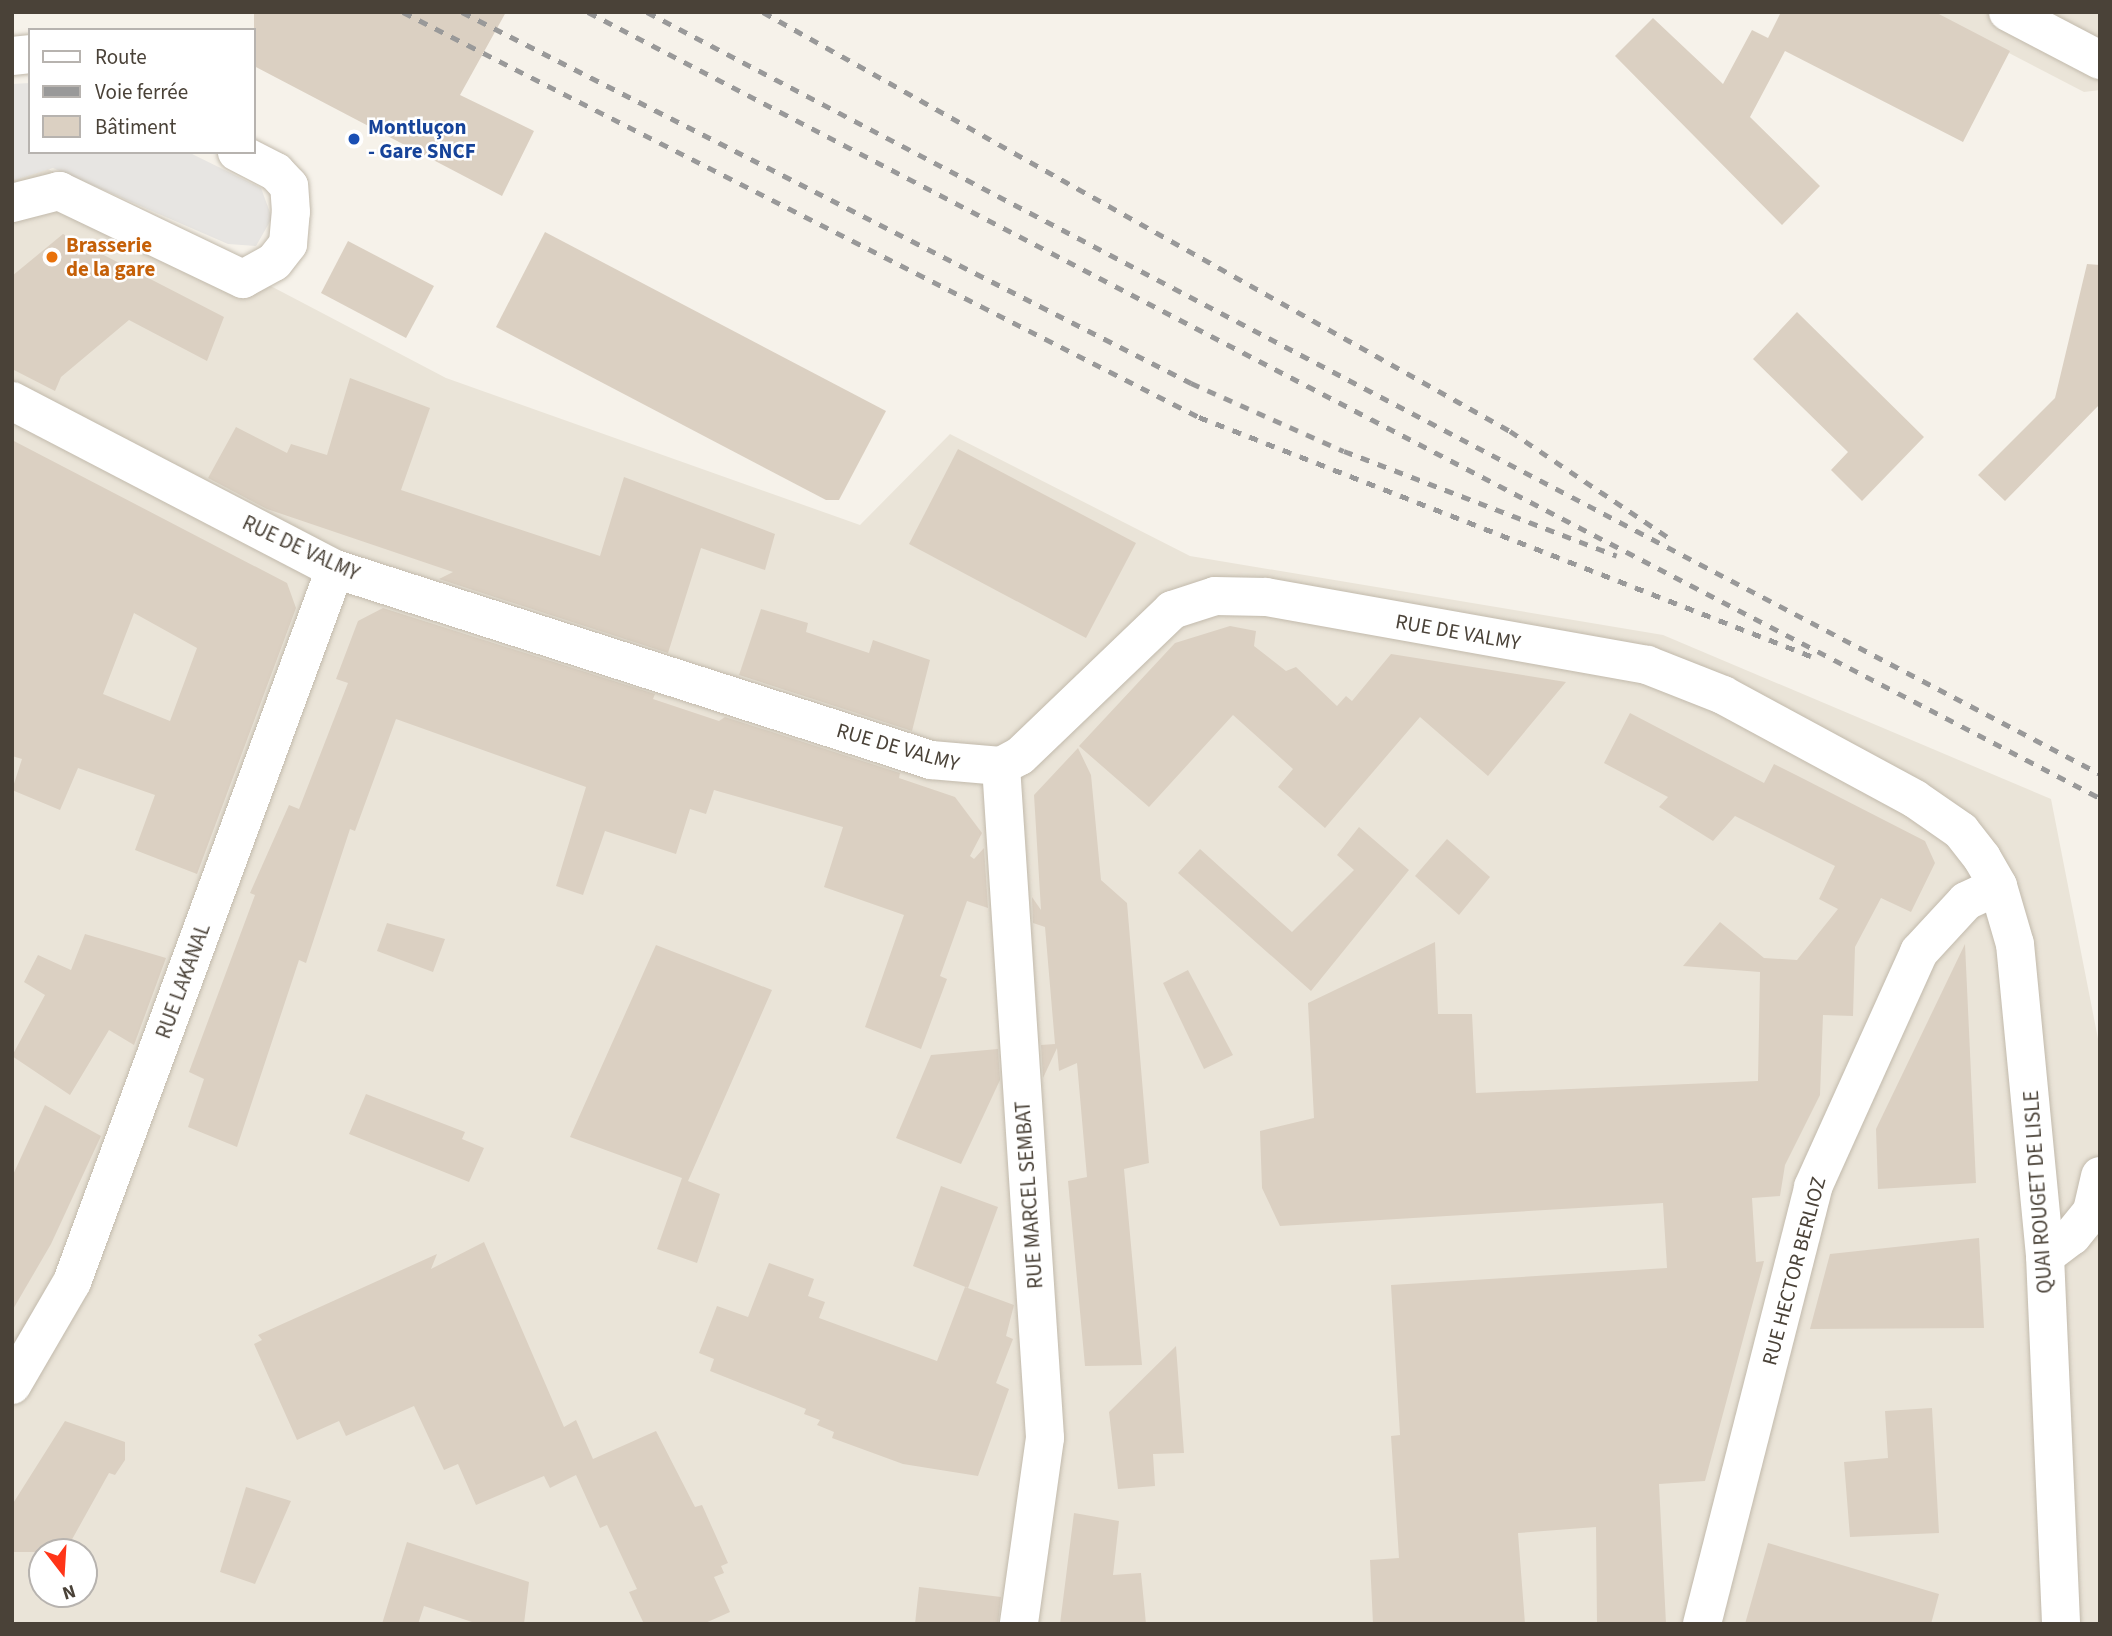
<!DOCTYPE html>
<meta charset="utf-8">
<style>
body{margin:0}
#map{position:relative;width:2112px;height:1636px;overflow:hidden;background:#f6f2ea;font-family:"Source Sans 3",sans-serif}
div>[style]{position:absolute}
.residential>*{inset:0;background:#eae4d8}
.parking>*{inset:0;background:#e7e5e2}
.building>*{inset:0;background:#dbd0c2}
.roads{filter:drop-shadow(0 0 2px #c2baac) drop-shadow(0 0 2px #c2baac)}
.minor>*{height:38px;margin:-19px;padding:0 19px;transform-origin:19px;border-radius:19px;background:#fff}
.rail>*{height:5px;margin-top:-2.5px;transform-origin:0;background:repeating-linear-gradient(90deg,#999 0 9px,transparent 0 18px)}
.dots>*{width:19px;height:19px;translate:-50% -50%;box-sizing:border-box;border:4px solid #fff;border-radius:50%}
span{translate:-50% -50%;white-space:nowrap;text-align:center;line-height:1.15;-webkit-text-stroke:5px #fff;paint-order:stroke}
.transit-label{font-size:21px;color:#164399;font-weight:700}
.left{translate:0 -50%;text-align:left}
.food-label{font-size:21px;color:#c56008;font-weight:700}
.street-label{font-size:21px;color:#4a4238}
.frame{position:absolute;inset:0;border:14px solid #4a4238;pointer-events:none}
.legend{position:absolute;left:28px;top:28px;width:228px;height:126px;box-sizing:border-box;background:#fff;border:2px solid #b7b3af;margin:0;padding:9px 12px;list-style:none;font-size:21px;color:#4a4238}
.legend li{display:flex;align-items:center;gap:14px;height:35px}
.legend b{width:35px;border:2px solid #b7b3af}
.north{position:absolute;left:28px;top:1538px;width:70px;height:70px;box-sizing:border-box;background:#fff;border:2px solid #b7b3af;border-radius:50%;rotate:163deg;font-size:19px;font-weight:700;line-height:28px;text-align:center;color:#4a4238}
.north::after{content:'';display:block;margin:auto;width:24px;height:32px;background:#ff3518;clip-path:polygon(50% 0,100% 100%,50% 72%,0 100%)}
</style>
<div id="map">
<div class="residential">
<i style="clip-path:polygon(1930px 12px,2100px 12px,2100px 90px,2084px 92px)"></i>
<i style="clip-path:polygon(evenodd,12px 150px,446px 378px,860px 525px,950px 434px,1190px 556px,1663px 635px,2051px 799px,2100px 1049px,2100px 1624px,12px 1624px,12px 150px,42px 1552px,84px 1552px,84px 1594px,42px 1594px,42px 1552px)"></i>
</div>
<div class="parking">
<i style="clip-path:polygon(30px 83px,30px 152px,188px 152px,261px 188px,272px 218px,256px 246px,228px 244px,53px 168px,12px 181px,12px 84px)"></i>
</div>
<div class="building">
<i style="clip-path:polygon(254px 12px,506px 12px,460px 95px,534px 131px,502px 196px,254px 66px)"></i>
<i style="clip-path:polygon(1781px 12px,1935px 12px,2010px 51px,1963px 142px,1785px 51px,1750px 117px,1820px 186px,1782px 225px,1615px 56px,1653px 18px,1723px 84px,1752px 30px,1768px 38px)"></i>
<i style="clip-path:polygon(545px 232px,886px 411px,839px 500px,826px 500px,496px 327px)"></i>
<i style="clip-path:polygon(63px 234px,224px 317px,207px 361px,129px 320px,61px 377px,55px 391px,12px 369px,12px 276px)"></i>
<i style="clip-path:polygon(348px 241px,434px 286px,406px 338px,321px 293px)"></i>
<i style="clip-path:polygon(2087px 264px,2100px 265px,2100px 404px,2005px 501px,1978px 475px,2055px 398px)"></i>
<i style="clip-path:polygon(1797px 312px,1924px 437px,1862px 501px,1831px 470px,1848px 452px,1753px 359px)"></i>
<i style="clip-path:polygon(350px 378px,430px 408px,401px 490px,600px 556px,624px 477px,775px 534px,765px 570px,701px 548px,668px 653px,439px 579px,453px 572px,267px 509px,208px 478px,236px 427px,287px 453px,291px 444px,327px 455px)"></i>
<i style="clip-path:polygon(evenodd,12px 440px,287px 583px,296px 608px,197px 874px,135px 850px,155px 795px,78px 768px,60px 810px,12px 790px,22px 759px,12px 756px,12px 440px,134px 613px,197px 648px,170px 721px,103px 694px,134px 613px)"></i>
<i style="clip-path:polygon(958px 449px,1136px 543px,1086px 638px,909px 544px)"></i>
<i style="clip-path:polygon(383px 608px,655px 694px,653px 699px,719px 721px,725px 717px,900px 773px,899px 778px,955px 797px,982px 833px,970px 856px,974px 859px,984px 848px,988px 908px,967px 901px,940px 976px,947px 979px,921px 1049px,865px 1027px,904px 915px,824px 887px,843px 827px,714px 790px,706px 814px,690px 809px,676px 854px,605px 831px,583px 895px,556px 886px,586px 787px,396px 719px,355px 831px,350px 829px,306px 963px,299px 960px,237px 1147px,188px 1127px,204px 1079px,189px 1072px,255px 895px,250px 893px,289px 805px,299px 809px,348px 683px,336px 679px,358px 621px)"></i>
<i style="clip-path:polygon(761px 609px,808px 623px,806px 632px,869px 653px,873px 640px,930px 660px,912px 731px,739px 675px)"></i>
<i style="clip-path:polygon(1230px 626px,1256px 631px,1254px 646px,1286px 671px,1296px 667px,1337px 706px,1346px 696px,1352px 701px,1391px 654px,1566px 682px,1488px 776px,1420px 717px,1325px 828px,1278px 787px,1293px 769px,1233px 715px,1149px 807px,1079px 746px,1175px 643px)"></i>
<i style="clip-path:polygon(1630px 713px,1764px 783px,1774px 764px,1798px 776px,1925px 841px,1935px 863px,1911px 912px,1881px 898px,1855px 947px,1853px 1016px,1823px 1015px,1820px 1095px,1785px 1165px,1780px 1196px,1752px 1198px,1756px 1262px,1764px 1261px,1705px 1481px,1659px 1484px,1666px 1624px,1597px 1624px,1596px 1527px,1518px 1533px,1525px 1624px,1373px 1624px,1370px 1560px,1399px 1558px,1391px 1436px,1400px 1435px,1391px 1285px,1667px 1268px,1663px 1203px,1280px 1226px,1262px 1188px,1260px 1131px,1314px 1118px,1308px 1003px,1435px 942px,1438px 1014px,1472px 1014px,1476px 1093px,1758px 1081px,1760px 972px,1683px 966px,1720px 922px,1764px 958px,1797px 960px,1838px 909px,1819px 899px,1835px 866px,1735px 816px,1713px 841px,1659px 807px,1668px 797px,1604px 763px)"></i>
<i style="clip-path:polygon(1078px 748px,1091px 775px,1101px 880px,1127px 903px,1149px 1163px,1124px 1169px,1142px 1365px,1085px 1366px,1068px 1181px,1087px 1177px,1077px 1063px,1059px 1071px,1057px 1048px,1043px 1078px,1041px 1045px,1055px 1044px,1045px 927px,1033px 923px,1032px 897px,1041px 910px,1034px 795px)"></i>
<i style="clip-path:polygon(1359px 827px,1409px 870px,1311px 991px,1178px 873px,1200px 849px,1292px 932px,1354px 870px,1337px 855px)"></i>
<i style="clip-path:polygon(1447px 839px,1490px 877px,1459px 915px,1415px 876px)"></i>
<i style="clip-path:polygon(387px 923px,445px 939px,433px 972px,377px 951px)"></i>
<i style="clip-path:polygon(85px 934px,166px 958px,134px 1045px,109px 1030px,70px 1095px,12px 1056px,45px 995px,24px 982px,38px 955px,71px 970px)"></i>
<i style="clip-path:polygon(1965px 944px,1976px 1183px,1878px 1189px,1876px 1129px)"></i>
<i style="clip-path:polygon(656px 945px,772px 990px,688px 1181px,683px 1179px,720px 1194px,697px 1263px,657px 1249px,682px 1178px,570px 1137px)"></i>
<i style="clip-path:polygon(1188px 970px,1233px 1055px,1204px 1069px,1163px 983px)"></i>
<i style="clip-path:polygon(998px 1049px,1000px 1080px,961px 1164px,896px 1138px,931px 1055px)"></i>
<i style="clip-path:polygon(366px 1094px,465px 1132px,462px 1139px,484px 1148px,469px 1182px,349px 1134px)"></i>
<i style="clip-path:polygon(45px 1105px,101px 1136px,51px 1244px,12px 1311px,12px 1177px)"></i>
<i style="clip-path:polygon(941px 1186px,998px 1207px,968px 1288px,913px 1266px)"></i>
<i style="clip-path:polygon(1979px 1238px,1984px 1328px,1810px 1329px,1830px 1254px)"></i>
<i style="clip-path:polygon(484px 1242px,564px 1427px,576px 1420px,593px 1459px,656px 1431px,695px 1507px,702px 1505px,728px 1563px,721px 1566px,724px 1573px,714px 1577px,730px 1612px,703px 1624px,644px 1624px,629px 1592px,637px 1589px,607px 1525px,600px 1528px,576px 1475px,550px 1488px,544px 1476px,476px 1505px,458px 1464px,444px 1470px,414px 1406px,346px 1436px,339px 1421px,297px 1440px,254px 1344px,262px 1340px,258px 1335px,437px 1254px,431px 1269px)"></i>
<i style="clip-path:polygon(769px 1263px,814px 1279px,808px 1296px,825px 1302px,819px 1318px,937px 1361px,965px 1287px,1014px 1305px,1006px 1336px,1013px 1339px,996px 1383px,1009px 1389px,978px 1476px,903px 1464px,832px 1438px,834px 1432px,817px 1425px,820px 1420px,804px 1414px,806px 1409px,710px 1371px,714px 1359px,699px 1353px,717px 1306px,748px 1317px)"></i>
<i style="clip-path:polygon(1176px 1346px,1184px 1453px,1153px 1454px,1155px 1486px,1118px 1489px,1109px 1412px)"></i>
<i style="clip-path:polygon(1932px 1408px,1939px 1533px,1850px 1537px,1844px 1462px,1888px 1458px,1885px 1411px)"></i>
<i style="clip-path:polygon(65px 1421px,125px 1442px,125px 1460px,115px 1475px,109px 1473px,65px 1552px,12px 1552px,12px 1505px)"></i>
<i style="clip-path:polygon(246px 1487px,291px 1501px,255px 1584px,220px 1572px)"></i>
<i style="clip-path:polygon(1074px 1513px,1119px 1521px,1113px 1575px,1141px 1573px,1146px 1624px,1060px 1624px)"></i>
<i style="clip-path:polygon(407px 1542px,529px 1582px,524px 1624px,478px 1624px,424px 1606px,418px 1624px,382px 1624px)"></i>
<i style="clip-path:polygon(1768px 1543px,1939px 1594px,1931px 1624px,1745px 1624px)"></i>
<i style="clip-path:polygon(919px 1587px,1001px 1597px,998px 1624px,915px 1624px)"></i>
</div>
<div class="roads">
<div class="minor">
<i style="left:2008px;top:12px;width:104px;rotate:27.6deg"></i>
<i style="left:12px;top:56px;width:18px;rotate:-6deg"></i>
<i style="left:12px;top:203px;width:49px;rotate:-14.3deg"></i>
<i style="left:59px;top:191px;width:204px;rotate:25.6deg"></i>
<i style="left:243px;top:279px;width:35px;rotate:-29deg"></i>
<i style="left:274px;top:262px;width:23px;rotate:-52deg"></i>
<i style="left:288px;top:244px;width:32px;rotate:-85deg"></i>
<i style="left:291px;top:212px;width:26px;rotate:-94deg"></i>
<i style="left:289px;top:186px;width:19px;rotate:-133deg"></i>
<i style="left:276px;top:172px;width:44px;rotate:-152.9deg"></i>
<i style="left:12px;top:401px;width:364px;rotate:27.5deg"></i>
<i style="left:335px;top:569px;width:626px;rotate:17.77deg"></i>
<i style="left:931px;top:760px;width:70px;rotate:4.9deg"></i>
<i style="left:1001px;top:766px;width:21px;rotate:-28deg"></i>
<i style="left:1020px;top:756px;width:211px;rotate:-43.8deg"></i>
<i style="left:1172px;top:610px;width:45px;rotate:-18deg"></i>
<i style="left:1215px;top:596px;width:51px;rotate:1.1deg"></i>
<i style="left:1266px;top:597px;width:387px;rotate:10.1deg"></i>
<i style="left:1647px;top:665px;width:82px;rotate:21.5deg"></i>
<i style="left:1723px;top:695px;width:218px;rotate:28.4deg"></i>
<i style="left:1915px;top:799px;width:56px;rotate:34.8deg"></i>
<i style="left:1961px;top:831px;width:34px;rotate:52deg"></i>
<i style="left:1982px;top:858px;width:32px;rotate:60deg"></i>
<i style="left:1998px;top:886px;width:60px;rotate:73.7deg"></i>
<i style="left:2015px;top:944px;width:313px;rotate:84.5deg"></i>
<i style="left:2045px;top:1256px;width:368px;rotate:87.5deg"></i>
<i style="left:1001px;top:766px;width:673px;rotate:86.25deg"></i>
<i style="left:1045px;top:1438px;width:188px;rotate:98deg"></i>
<i style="left:2045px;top:1256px;width:34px;rotate:-37deg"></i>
<i style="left:2072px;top:1236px;width:32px;rotate:-51deg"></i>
<i style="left:2092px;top:1211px;width:36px;rotate:-77deg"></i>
<i style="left:12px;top:1385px;width:119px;rotate:-59.8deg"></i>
<i style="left:72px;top:1282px;width:760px;rotate:-69.75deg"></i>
<i style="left:1702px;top:1624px;width:451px;rotate:-75.7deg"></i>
<i style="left:1813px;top:1187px;width:258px;rotate:-65.7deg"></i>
<i style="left:1919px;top:952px;width:69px;rotate:-47.3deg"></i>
<i style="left:1966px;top:901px;width:35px;rotate:-25deg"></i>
</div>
</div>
<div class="rail">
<i style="left:403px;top:12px;width:893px;rotate:26.97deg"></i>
<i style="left:1199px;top:417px;width:662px;rotate:21.34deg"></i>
<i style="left:462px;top:12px;width:818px;rotate:26.97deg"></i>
<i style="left:1191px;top:383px;width:167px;rotate:24deg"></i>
<i style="left:1344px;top:451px;width:292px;rotate:21deg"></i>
<i style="left:588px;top:12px;width:1704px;rotate:27.47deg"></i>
<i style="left:647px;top:12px;width:1641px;rotate:27.67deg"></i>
<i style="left:763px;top:12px;width:856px;rotate:29.29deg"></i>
<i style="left:1510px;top:431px;width:194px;rotate:33.9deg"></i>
</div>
<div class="dots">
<i style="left:354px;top:139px;background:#1a4fb4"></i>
<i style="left:52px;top:257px;background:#e8710a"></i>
</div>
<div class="transit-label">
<span class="left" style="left:368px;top:139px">Montluçon<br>- Gare SNCF</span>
</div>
<div class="food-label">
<span class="left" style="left:66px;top:257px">Brasserie<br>de la gare</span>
</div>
<div class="street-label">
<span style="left:301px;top:548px;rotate:25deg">RUE DE VALMY</span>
<span style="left:1458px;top:632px;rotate:10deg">RUE DE VALMY</span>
<span style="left:898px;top:747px;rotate:16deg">RUE DE VALMY</span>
<span style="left:183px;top:981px;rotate:-70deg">RUE LAKANAL</span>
<span style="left:2038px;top:1192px;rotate:-94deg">QUAI ROUGET DE LISLE</span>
<span style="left:1029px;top:1195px;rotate:-94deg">RUE MARCEL SEMBAT</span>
<span style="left:1794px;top:1271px;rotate:-75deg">RUE HECTOR BERLIOZ</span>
</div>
<div class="frame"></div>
<ul class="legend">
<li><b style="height:9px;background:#fff"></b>Route</li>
<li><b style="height:9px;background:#999"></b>Voie ferrée</li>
<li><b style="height:19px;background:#dbd0c2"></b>Bâtiment</li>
</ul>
<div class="north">N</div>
</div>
